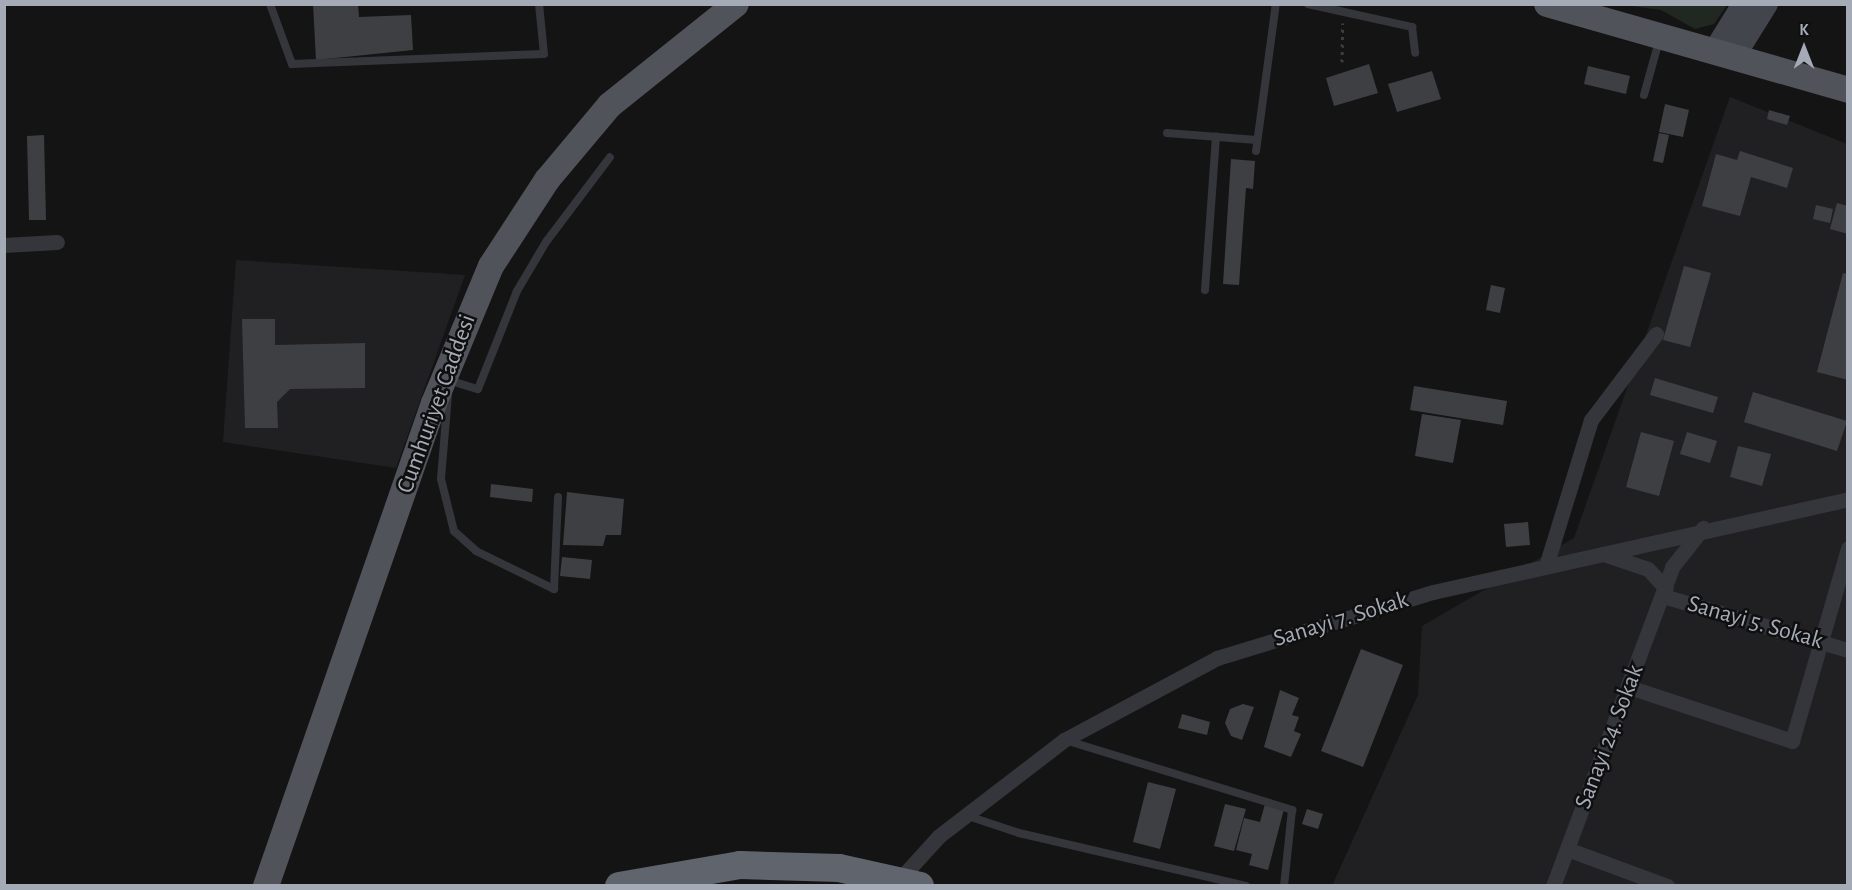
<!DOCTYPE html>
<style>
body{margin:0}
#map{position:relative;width:1852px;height:890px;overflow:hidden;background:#141415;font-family:"Alegreya Sans",sans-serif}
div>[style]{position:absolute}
.built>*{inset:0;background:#202022}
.green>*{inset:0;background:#202821}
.building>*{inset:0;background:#3e3f43}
.path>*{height:3px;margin-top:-1.5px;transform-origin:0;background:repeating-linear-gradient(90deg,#3b3d42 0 3px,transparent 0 7.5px)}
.lane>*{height:8px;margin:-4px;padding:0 4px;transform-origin:4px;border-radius:4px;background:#35363b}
.street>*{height:15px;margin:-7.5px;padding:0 7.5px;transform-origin:7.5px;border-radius:7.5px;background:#35363b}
.secondary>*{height:22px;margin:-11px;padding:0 11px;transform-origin:11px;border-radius:11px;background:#42454b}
.primary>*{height:26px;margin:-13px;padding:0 13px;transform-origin:13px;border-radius:13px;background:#50535a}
.highway>*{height:28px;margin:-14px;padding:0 14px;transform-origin:14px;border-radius:14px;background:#60646c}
span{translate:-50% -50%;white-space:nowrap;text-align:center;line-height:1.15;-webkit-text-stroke:5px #0f0f10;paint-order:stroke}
.street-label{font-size:24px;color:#a5abb6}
.frame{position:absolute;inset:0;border:6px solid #a5abb6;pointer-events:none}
.north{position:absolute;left:1774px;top:18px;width:60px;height:60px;-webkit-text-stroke:4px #0f0f10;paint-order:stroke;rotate:0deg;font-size:16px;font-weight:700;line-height:24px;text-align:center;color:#a5abb6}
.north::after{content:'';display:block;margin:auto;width:21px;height:27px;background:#a5abb6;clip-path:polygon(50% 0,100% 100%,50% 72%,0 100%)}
</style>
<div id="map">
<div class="built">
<i style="clip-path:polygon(1730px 97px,1847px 144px,1847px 885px,1332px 886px,1418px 695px,1422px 626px,1574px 538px)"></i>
<i style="clip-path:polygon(236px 260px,465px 275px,396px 468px,223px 442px)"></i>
</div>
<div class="green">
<i style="clip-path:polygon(1624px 5px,1727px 5px,1714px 24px,1695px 29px,1661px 10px)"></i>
</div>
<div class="building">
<i style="clip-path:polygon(313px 4px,358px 4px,359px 17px,411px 15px,413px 50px,316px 60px)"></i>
<i style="clip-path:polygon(1369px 64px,1378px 93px,1334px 106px,1326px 78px)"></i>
<i style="clip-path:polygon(1588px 66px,1630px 76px,1626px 94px,1584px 84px)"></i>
<i style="clip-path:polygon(1432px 71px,1441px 99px,1397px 112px,1388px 84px)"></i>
<i style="clip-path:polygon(1665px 104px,1689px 110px,1683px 137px,1659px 132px)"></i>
<i style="clip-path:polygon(1769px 110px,1790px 116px,1787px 125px,1767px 119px)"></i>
<i style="clip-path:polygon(1659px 133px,1669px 135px,1663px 163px,1653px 161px)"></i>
<i style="clip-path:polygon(44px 135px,46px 220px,29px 220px,27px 136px)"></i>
<i style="clip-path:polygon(1740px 151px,1793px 168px,1787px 188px,1751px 177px,1740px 216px,1702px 206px,1716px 154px,1737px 160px)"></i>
<i style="clip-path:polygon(1231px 159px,1255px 161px,1253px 189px,1246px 188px,1239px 285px,1223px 284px)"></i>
<i style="clip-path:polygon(1837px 203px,1848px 206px,1848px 234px,1830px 229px)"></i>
<i style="clip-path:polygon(1816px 205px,1833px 209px,1830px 223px,1813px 219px)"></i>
<i style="clip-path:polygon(1684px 266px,1711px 273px,1690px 347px,1663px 340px)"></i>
<i style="clip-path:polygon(1843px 273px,1848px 274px,1848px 380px,1817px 372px)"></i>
<i style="clip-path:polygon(1491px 285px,1505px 288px,1500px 313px,1486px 310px)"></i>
<i style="clip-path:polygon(242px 319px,275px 319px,275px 345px,365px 343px,365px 388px,290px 389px,277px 402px,278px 428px,245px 428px)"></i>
<i style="clip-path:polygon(1655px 378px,1718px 397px,1713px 413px,1650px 395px)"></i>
<i style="clip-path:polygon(1414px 386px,1507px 401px,1503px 425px,1410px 410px)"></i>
<i style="clip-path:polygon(1753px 392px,1847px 421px,1837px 451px,1744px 422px)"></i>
<i style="clip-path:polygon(1422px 414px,1461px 420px,1453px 463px,1415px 456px)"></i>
<i style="clip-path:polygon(1641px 432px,1674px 441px,1659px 496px,1626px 487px)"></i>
<i style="clip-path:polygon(1687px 432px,1717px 441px,1710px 463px,1680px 454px)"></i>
<i style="clip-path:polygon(1738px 446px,1771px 454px,1762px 486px,1730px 477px)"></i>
<i style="clip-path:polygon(491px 484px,533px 489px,532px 502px,490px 497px)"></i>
<i style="clip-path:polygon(567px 492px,624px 499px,621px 535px,606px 535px,603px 546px,563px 545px)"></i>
<i style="clip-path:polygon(1528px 522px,1530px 545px,1506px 547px,1504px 524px)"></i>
<i style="clip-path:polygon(562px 557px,592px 560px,590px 579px,560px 576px)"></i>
<i style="clip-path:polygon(1361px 649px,1403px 665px,1363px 767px,1321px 751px)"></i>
<i style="clip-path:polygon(1280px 690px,1299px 698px,1292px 715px,1299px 717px,1294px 731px,1301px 734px,1291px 757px,1264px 747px)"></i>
<i style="clip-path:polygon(1243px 704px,1254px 707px,1242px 740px,1231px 736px,1225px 723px,1230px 709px)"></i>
<i style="clip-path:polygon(1182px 714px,1210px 722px,1207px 735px,1178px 728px)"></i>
<i style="clip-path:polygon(1148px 782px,1176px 789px,1160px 849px,1133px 842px)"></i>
<i style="clip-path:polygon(1225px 804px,1246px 809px,1234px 851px,1214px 846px)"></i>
<i style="clip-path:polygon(1265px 804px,1284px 809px,1268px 870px,1249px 865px,1252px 854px,1236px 850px,1244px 818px,1260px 822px)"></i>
<i style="clip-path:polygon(1307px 809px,1323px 814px,1318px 829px,1302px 824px)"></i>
</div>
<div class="path">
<i style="left:1342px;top:62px;width:39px;rotate:-89deg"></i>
</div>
<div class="lane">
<i style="left:270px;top:4px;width:64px;rotate:69.9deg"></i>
<i style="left:292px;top:64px;width:252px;rotate:-2.3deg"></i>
<i style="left:544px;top:54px;width:50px;rotate:-95.7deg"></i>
<i style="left:1308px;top:4px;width:107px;rotate:12.5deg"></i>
<i style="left:1412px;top:27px;width:26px;rotate:83deg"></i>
<i style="left:1644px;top:95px;width:56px;rotate:-74.5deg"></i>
<i style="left:1167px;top:133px;width:90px;rotate:4.4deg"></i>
<i style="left:1256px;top:151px;width:148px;rotate:-82.3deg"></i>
<i style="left:1205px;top:290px;width:154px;rotate:-85.9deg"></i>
<i style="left:448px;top:380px;width:31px;rotate:17deg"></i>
<i style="left:478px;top:389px;width:105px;rotate:-68.3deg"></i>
<i style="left:517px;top:291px;width:57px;rotate:-59.4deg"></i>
<i style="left:546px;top:242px;width:106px;rotate:-53deg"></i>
<i style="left:448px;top:395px;width:84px;rotate:94.8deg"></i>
<i style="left:441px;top:479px;width:54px;rotate:76deg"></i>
<i style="left:454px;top:531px;width:30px;rotate:42deg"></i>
<i style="left:476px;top:551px;width:87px;rotate:26deg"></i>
<i style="left:554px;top:589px;width:92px;rotate:-87.5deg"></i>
<i style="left:1065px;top:740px;width:238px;rotate:17.1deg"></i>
<i style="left:1292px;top:810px;width:76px;rotate:96deg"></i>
<i style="left:965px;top:815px;width:57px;rotate:18.4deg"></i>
<i style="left:1019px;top:833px;width:233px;rotate:13.1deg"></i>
</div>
<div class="street">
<i style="left:4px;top:245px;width:53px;rotate:-3.2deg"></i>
<i style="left:1603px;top:554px;width:47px;rotate:18.4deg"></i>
<i style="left:1648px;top:569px;width:26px;rotate:47deg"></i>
<i style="left:1546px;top:566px;width:153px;rotate:-72.9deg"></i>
<i style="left:1591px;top:420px;width:108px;rotate:-52.9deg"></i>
<i style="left:1663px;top:596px;width:193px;rotate:16.3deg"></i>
<i style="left:1629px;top:687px;width:172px;rotate:18.3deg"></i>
<i style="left:1792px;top:741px;width:201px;rotate:-73.8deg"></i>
<i style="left:1567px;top:849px;width:107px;rotate:20.3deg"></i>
<i style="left:899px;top:880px;width:59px;rotate:-47.7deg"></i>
<i style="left:939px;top:836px;width:158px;rotate:-37.5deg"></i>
<i style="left:1064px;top:740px;width:174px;rotate:-28.2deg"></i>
<i style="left:1217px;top:658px;width:226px;rotate:-17deg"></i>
<i style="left:1433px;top:592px;width:425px;rotate:-12.6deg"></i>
<i style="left:1553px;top:886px;width:340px;rotate:-69.5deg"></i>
<i style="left:1672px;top:567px;width:50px;rotate:-51.5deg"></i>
</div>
<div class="secondary">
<i style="left:1714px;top:51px;width:55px;rotate:-58.3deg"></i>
<i style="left:1734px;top:57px;width:62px;rotate:-58.1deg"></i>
</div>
<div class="primary">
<i style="left:1547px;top:4px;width:313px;rotate:15.9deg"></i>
<i style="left:266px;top:886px;width:511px;rotate:-70.82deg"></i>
<i style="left:434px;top:403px;width:148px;rotate:-67.4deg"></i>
<i style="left:491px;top:266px;width:103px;rotate:-56.9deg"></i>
<i style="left:547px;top:180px;width:98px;rotate:-50deg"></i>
<i style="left:610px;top:105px;width:161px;rotate:-38.7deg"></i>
</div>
<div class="highway">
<i style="left:619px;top:886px;width:123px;rotate:-9.8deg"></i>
<i style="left:740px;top:865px;width:99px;rotate:1.7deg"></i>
<i style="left:839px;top:868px;width:83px;rotate:12.5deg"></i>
</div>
<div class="street-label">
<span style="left:437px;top:404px;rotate:-70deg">Cumhuriyet Caddesi</span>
<span style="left:1341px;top:620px;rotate:-17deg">Sanayi 7. Sokak</span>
<span style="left:1755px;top:623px;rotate:16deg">Sanayi 5. Sokak</span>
<span style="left:1610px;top:737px;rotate:-69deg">Sanayi 24. Sokak</span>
</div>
<div class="frame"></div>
<div class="north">K</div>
</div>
